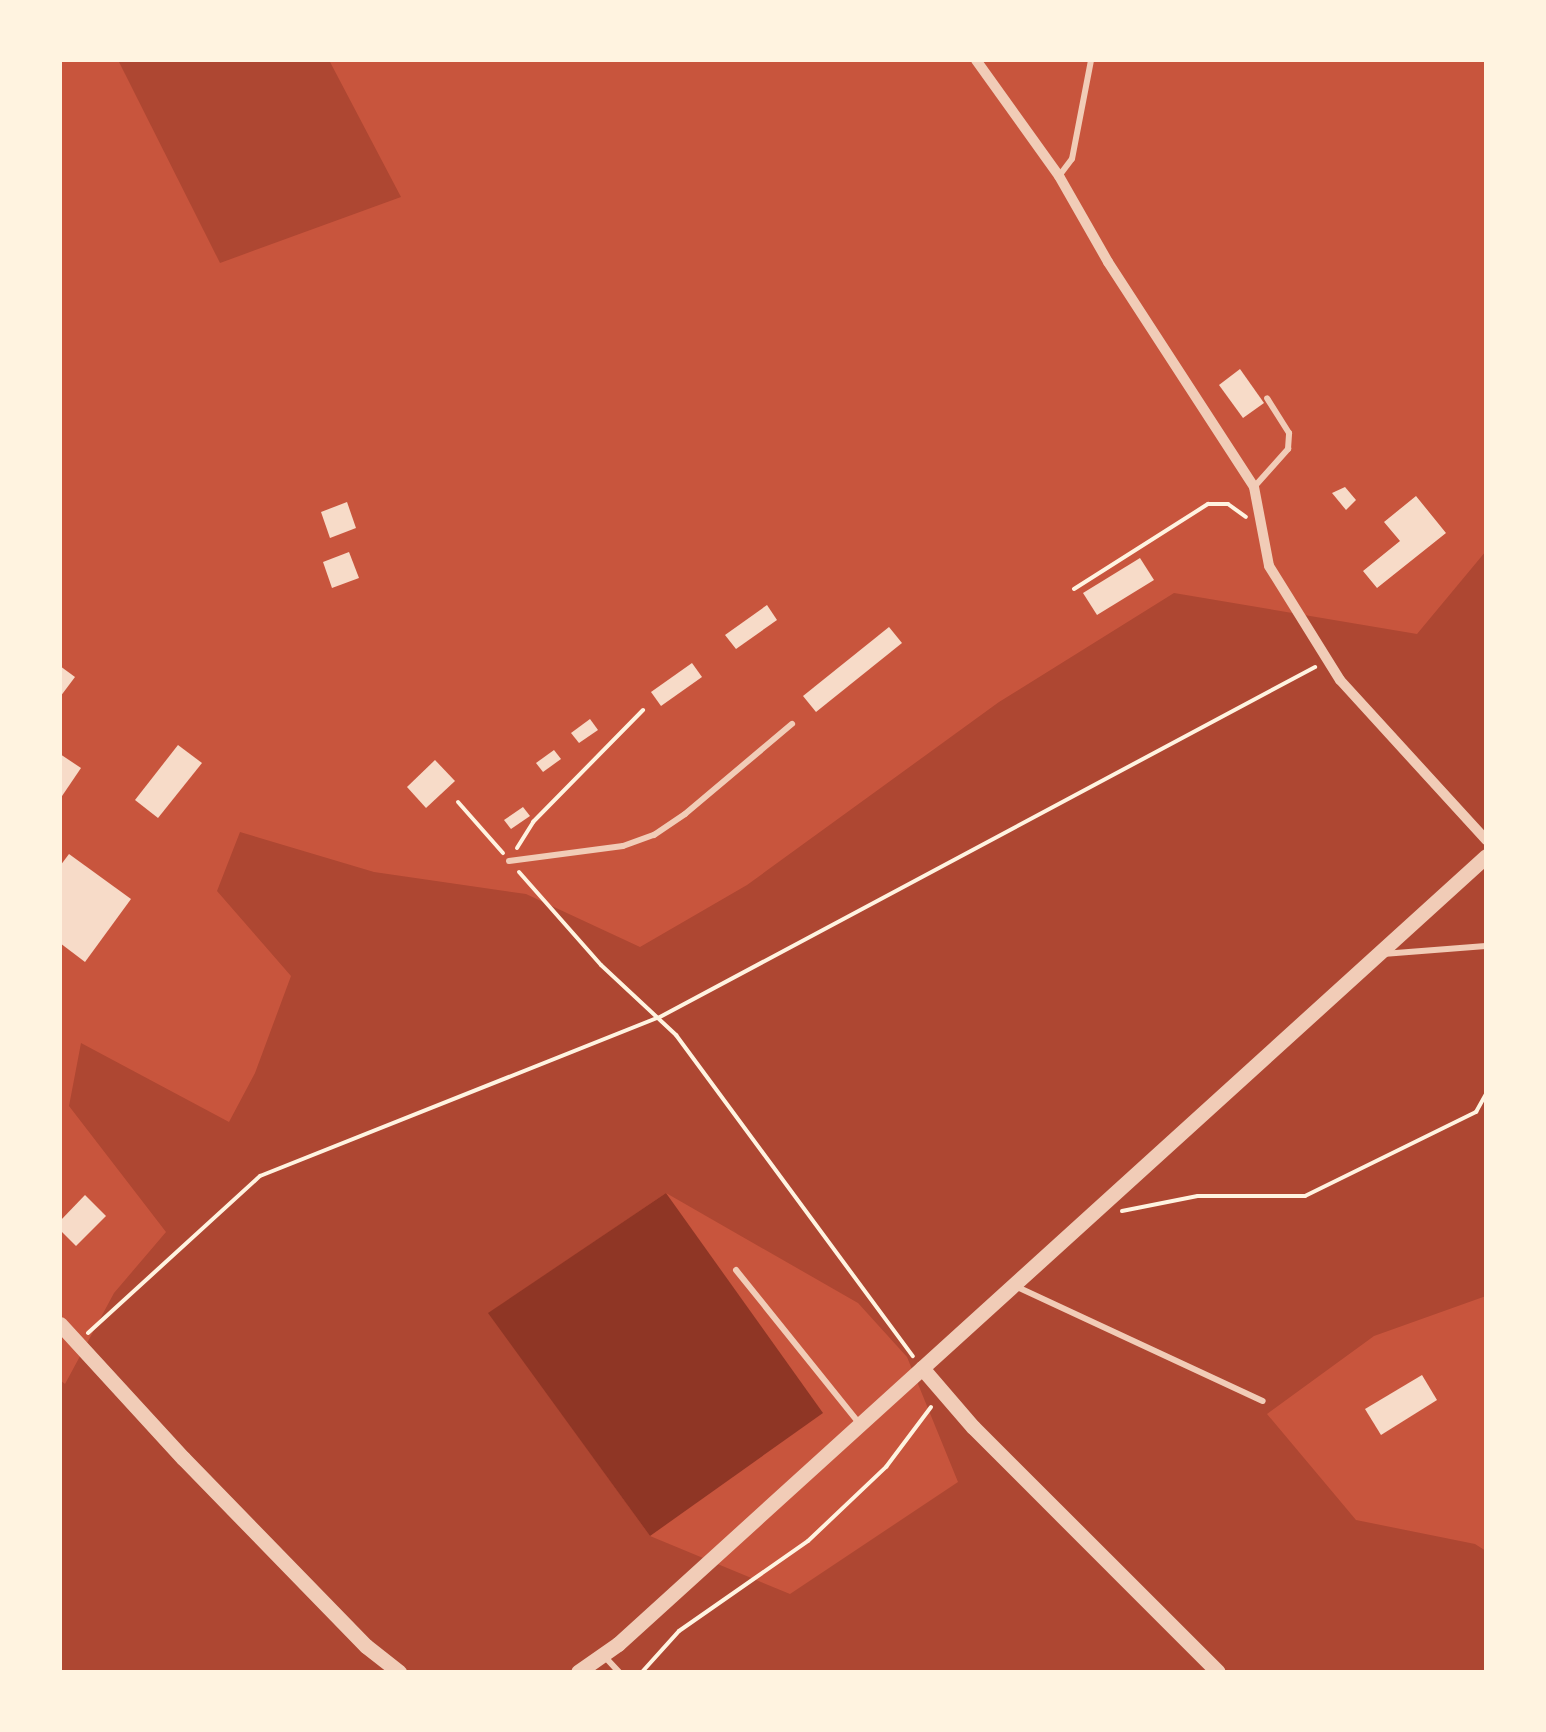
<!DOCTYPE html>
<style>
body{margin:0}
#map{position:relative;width:1546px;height:1732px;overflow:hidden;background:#c8553d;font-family:"IBM Plex Serif",serif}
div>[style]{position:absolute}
.green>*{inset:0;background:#ae4732}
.water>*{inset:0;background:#8f3625}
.building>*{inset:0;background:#f7dbc8}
.path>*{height:4px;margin:-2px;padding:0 2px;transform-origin:2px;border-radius:2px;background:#fff3e0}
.service>*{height:6px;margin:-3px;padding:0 3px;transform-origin:3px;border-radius:3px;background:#f1ccb7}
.minor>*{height:10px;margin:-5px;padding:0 5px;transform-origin:5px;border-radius:5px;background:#f1ccb7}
.tertiary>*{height:15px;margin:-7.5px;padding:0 7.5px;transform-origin:7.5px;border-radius:7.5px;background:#f1ccb7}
span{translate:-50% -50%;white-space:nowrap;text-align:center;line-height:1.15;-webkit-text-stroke:8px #fff3e0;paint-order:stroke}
.frame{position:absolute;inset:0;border:62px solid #fff3e0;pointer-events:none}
</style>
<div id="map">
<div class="green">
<i style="clip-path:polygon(118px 60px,329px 60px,401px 197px,220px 263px)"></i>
<i style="clip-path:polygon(evenodd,1486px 551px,1486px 1296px,1374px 1336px,1267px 1414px,1356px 1520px,1475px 1544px,1486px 1551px,1486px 1672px,60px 1672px,60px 1380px,65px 1384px,114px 1293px,166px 1232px,69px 1106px,81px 1043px,229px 1122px,255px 1073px,291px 976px,217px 891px,240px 832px,374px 872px,526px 894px,640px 947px,747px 885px,999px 702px,1174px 593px,1417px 634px,1486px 551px,666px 1193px,858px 1303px,907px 1357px,958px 1482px,790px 1594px,650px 1536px,489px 1313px,666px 1193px)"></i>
</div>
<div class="water">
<i style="clip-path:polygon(666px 1193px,823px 1413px,650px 1536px,488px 1313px)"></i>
</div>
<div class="building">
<i style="clip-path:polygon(1240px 369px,1264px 403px,1243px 418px,1219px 385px)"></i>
<i style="clip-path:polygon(1345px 487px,1356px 500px,1346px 510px,1332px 493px)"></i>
<i style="clip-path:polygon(1416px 496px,1446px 533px,1377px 588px,1363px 571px,1400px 541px,1384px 522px)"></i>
<i style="clip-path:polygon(347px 502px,356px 528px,330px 538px,321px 512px)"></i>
<i style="clip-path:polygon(349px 552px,359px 578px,332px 588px,323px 562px)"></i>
<i style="clip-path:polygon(1140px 558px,1154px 580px,1097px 615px,1083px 593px)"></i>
<i style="clip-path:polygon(767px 605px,777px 620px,736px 649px,725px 635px)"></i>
<i style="clip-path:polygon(889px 627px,902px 643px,816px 712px,803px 696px)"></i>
<i style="clip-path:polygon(692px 663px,702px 677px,661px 706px,651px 692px)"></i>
<i style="clip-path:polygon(60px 666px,75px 677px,60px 697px)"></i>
<i style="clip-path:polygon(590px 719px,598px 730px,579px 743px,571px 733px)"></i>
<i style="clip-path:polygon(178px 745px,202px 763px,158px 818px,135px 800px)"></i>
<i style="clip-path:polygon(554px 750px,561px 759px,543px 772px,536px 763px)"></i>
<i style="clip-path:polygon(60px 754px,81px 768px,60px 799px)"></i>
<i style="clip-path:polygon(435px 760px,455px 781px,426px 808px,407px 787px)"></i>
<i style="clip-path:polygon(523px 807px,530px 816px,511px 829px,504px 820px)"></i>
<i style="clip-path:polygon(69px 854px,131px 899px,85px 962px,60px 943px,60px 866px)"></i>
<i style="clip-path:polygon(85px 1195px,106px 1216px,76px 1246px,60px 1230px,60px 1221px)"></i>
<i style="clip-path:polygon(1422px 1375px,1437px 1400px,1381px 1435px,1365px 1409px)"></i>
</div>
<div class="path">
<i style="left:1074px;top:589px;width:159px;rotate:-32.4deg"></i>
<i style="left:1208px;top:504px;width:20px"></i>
<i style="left:1228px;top:504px;width:22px;rotate:36deg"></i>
<i style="left:458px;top:802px;width:68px;rotate:48.6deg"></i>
<i style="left:517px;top:848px;width:31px;rotate:-58deg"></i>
<i style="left:533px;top:822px;width:157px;rotate:-45.5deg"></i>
<i style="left:519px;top:872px;width:124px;rotate:48.6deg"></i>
<i style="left:601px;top:965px;width:103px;rotate:43deg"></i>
<i style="left:676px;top:1035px;width:399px;rotate:53.6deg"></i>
<i style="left:1122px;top:1211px;width:77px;rotate:-11.2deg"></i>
<i style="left:1198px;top:1196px;width:107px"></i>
<i style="left:1305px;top:1196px;width:191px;rotate:-26.2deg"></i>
<i style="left:1476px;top:1112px;width:21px;rotate:-61deg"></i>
<i style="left:88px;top:1333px;width:233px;rotate:-42.4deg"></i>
<i style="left:260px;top:1176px;width:428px;rotate:-21.7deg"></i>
<i style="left:658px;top:1018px;width:745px;rotate:-28.11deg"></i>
<i style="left:642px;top:1672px;width:55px;rotate:-47.9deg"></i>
<i style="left:679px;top:1631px;width:157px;rotate:-34.9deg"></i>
<i style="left:808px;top:1541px;width:108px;rotate:-43.5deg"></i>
<i style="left:886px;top:1467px;width:75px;rotate:-53.1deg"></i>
</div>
<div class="service">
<i style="left:1059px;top:176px;width:21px;rotate:-53deg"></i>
<i style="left:1072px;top:159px;width:101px;rotate:-79.1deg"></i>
<i style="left:1255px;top:486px;width:50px;rotate:-48.3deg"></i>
<i style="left:1288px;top:449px;width:16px;rotate:-86deg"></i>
<i style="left:1289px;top:433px;width:41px;rotate:-122.2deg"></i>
<i style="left:509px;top:861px;width:115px;rotate:-7.5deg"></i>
<i style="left:623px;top:846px;width:33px;rotate:-20deg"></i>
<i style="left:654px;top:835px;width:37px;rotate:-34deg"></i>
<i style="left:685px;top:814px;width:140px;rotate:-40.1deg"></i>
<i style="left:1383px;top:954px;width:103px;rotate:-4.4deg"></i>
<i style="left:736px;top:1270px;width:198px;rotate:51.2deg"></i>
<i style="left:1015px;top:1286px;width:273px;rotate:24.9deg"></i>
<i style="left:605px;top:1657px;width:21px;rotate:47deg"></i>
</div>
<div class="minor">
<i style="left:976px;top:60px;width:143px;rotate:54.4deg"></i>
<i style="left:1059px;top:176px;width:99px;rotate:60.3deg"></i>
<i style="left:1108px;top:262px;width:268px;rotate:57deg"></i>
<i style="left:1254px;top:487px;width:80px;rotate:79.2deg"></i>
<i style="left:1269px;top:566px;width:134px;rotate:58.1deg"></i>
<i style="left:1340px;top:680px;width:217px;rotate:47.6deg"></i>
</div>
<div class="tertiary">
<i style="left:60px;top:1324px;width:182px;rotate:47.5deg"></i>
<i style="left:183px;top:1458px;width:262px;rotate:45.8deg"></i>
<i style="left:366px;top:1646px;width:42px;rotate:38.2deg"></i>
<i style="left:922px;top:1368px;width:78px;rotate:49.2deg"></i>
<i style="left:973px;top:1427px;width:346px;rotate:45deg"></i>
<i style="left:578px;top:1672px;width:49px;rotate:-35deg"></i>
<i style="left:618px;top:1644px;width:1172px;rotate:-42.23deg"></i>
</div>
<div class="frame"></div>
</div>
